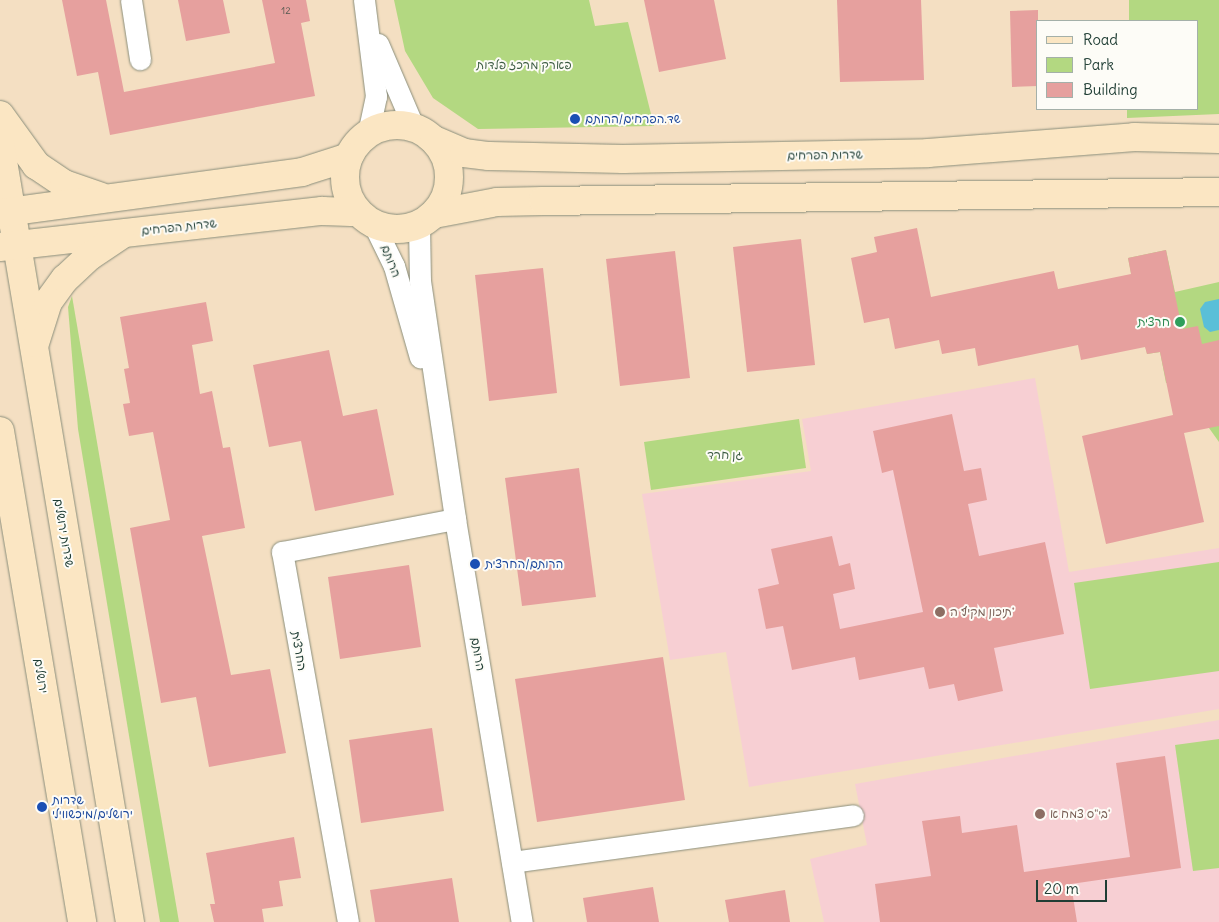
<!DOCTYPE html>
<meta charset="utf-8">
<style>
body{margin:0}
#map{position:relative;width:1219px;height:922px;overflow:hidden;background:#f4dfc2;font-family:Delius,"Playpen Sans Hebrew",sans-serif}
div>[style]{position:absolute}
.built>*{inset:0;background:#f7cfd3}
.green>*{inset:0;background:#b3d881}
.water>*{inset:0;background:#5abfd8}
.building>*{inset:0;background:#e6a09e}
.roads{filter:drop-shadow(0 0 1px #8a8e7b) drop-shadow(0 0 1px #8a8e7b)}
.street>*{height:21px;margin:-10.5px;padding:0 10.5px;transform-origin:10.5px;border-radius:10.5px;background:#fff}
.secondary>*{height:28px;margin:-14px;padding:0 14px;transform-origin:14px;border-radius:14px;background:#fbe6c3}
.secondary>.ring{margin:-14px;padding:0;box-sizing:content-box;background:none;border:28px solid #fbe6c3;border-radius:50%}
.dots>*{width:14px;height:14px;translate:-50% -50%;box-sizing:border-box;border:2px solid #fdfcf7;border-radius:50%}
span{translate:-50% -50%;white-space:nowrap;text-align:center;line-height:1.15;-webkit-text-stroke:4px #fdfcf7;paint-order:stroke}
.number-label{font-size:10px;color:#51564e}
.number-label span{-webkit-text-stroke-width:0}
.park-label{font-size:12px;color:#3d5c43}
.transit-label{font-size:12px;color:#164399}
.left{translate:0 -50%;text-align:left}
.street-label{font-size:12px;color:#1f3d34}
.leisure-label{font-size:12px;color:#27864d}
.right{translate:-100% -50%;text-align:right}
.education-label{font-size:12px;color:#785e54}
.legend{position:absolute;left:1036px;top:20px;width:162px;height:90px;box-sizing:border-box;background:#fdfcf7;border:1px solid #a4b0a9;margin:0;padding:6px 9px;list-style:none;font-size:15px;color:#1f3d34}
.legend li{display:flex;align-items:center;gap:10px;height:25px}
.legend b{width:25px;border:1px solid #a4b0a9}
.scale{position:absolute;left:1036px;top:880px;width:71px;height:22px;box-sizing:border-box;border:2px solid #1f3d34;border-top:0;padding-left:6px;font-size:15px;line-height:18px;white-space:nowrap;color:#1f3d34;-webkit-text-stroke:4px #fdfcf7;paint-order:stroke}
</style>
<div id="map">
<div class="built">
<i style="clip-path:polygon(1035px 378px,1069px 572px,1219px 548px,1219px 709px,749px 787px,726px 652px,670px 660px,642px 494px,811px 471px,802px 419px)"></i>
<i style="clip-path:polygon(1219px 720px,1219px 922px,824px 922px,810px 859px,867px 845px,855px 784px)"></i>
</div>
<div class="green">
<i style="clip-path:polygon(394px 0,589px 0,595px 26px,628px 22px,654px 126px,478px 129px,433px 98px,405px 51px)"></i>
<i style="clip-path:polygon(1129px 0,1219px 0,1219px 114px,1127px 118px,1127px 109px,1198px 109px,1198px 21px,1129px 21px)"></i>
<i style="clip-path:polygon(1166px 250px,1175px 292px,1219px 282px,1219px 442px,1209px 428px,1198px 377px,1166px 383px,1160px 352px,1147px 354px,1128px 258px)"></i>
<i style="clip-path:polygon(72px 296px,179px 922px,160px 922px,78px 429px,68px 307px)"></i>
<i style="clip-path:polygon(799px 419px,806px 468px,651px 490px,644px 442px)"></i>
<i style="clip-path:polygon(1219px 562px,1219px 671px,1090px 689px,1074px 583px)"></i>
<i style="clip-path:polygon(1219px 739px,1219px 868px,1193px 871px,1175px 745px)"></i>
</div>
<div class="water">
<i style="clip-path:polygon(1219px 299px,1219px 330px,1210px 332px,1204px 327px,1200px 309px,1205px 302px)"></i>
</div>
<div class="building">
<i style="clip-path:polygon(62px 0,106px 0,124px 92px,275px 63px,262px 0,306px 0,310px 21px,301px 23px,315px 96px,110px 135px,98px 72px,77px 76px)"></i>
<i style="clip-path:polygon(178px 0,223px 0,230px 33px,186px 41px)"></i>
<i style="clip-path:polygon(644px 0,714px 0,726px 59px,659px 72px)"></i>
<i style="clip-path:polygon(837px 0,921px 0,924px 80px,840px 82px)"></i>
<i style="clip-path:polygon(1038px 10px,1038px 86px,1012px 87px,1010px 11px)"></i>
<i style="clip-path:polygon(917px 228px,931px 297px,1054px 271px,1058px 289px,1131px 274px,1128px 258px,1166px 250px,1182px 329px,1198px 326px,1202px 344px,1219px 340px,1219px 426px,1184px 433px,1204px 522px,1106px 544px,1082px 436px,1173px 415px,1160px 352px,1147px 354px,1145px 347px,1081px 360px,1078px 345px,978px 366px,975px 348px,942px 354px,939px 340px,895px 349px,889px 318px,864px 323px,851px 258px,877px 252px,874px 237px)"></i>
<i style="clip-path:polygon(801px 239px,815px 365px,747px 372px,733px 247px)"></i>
<i style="clip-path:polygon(675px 251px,690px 378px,620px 386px,606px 259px)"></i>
<i style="clip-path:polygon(543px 268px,557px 393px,489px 401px,475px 275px)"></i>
<i style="clip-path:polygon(206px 302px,213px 341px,192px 345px,200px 394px,212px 391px,223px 448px,230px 447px,245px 528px,202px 536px,231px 675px,270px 669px,286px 753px,209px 767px,196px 697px,161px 703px,130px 528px,170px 520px,153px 432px,129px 436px,123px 404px,130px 403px,124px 369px,129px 368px,120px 317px)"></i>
<i style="clip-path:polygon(329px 350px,343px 416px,377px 409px,394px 495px,315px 511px,301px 441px,269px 447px,253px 365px)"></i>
<i style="clip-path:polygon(952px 414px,964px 471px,981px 468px,987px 500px,968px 504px,979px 556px,1045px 542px,1064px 634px,994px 648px,1003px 691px,958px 701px,954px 684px,929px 689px,924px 667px,859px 680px,855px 657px,792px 670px,783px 626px,766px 629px,758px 589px,779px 584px,771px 549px,832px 536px,839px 566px,850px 563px,855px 589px,833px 594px,840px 629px,923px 612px,893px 470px,882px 473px,873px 431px)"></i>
<i style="clip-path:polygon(579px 468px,596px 597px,522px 606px,505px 478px)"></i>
<i style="clip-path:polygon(409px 565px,421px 647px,340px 659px,328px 577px)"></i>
<i style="clip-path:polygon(663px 657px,685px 800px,537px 822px,515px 679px)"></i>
<i style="clip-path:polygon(432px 728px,444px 811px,361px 823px,349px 740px)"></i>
<i style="clip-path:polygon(1165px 756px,1181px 868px,1071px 884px,1077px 922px,880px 922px,875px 884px,931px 876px,922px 821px,960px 816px,962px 833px,1017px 825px,1024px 872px,1130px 857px,1116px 763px)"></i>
<i style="clip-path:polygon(294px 837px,301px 878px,279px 881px,283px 906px,262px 909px,264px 922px,214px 922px,210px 904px,215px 904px,206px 853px)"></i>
<i style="clip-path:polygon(452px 878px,459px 922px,375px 922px,370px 890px)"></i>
<i style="clip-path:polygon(653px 887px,659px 922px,587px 922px,583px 898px)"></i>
<i style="clip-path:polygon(785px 890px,790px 922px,729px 922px,725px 900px)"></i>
</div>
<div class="roads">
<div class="street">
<i style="left:131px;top:0;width:60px;rotate:81.3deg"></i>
<i style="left:364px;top:0;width:97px;rotate:82.9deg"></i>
<i style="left:376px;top:96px;width:39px;rotate:102deg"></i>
<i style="left:378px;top:44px;width:91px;rotate:66.8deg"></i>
<i style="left:373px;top:223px;width:48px;rotate:64deg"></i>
<i style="left:394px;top:266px;width:95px;rotate:74.1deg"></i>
<i style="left:419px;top:225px;width:56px;rotate:89deg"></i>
<i style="left:420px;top:281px;width:241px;rotate:81.6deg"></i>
<i style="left:455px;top:519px;width:409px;rotate:80.6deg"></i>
<i style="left:512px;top:862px;width:344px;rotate:-7.8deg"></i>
<i style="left:348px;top:922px;width:376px;rotate:-100.1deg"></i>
<i style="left:282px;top:552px;width:176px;rotate:-10.8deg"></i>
</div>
<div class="secondary">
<i style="left:0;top:115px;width:62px;rotate:54.2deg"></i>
<i style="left:36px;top:165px;width:34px;rotate:34deg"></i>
<i style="left:64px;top:184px;width:39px;rotate:19deg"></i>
<i class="ring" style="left:345px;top:125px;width:76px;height:76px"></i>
<i style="left:434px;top:140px;width:33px;rotate:23deg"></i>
<i style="left:464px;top:153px;width:25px;rotate:7deg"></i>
<i style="left:489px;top:156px;width:134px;rotate:1.3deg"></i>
<i style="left:623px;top:159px;width:305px;rotate:-1.1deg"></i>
<i style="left:928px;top:153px;width:207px;rotate:-4.4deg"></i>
<i style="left:1134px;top:137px;width:85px;rotate:1.3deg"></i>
<i style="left:0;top:143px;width:790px;rotate:80.53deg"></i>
<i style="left:0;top:213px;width:305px;rotate:-7.7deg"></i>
<i style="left:302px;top:172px;width:49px;rotate:-17.7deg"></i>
<i style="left:434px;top:214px;width:64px;rotate:-10.8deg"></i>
<i style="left:497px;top:202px;width:46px;rotate:-1.2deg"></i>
<i style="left:543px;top:201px;width:676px;rotate:-0.76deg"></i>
<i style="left:0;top:247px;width:324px;rotate:-6.4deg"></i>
<i style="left:322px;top:211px;width:36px;rotate:2deg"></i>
<i style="left:35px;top:343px;width:43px;rotate:-72.4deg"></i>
<i style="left:48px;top:302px;width:29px;rotate:-54deg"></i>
<i style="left:65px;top:279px;width:34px;rotate:-43deg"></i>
<i style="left:90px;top:256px;width:36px;rotate:-34deg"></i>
<i style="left:0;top:431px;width:498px;rotate:80.5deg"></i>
</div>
</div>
<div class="dots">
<i style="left:575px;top:119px;background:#1a4fb4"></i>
<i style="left:1180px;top:322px;background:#2e9e5b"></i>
<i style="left:475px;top:564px;background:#1a4fb4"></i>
<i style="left:940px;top:612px;background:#8d6e63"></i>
<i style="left:42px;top:807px;background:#1a4fb4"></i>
<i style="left:1040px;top:814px;background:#8d6e63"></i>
</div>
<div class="number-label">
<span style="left:286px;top:11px">12</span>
</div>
<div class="park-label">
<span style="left:524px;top:65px">פארק מרכז פלדות</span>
<span style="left:725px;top:455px">גן חרד</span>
</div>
<div class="transit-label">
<span class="left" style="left:585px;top:119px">שד.הפרחים/הרותם</span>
<span class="left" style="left:485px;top:564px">הרותם/החרצית</span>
<span class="left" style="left:52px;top:807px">שדרות<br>ירושלים/מיכשווילי</span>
</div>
<div class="street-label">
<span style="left:825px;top:155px;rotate:-1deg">שדרות הפרחים</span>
<span style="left:179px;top:227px;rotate:-6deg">שדרות הפרחים</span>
<span style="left:391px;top:261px;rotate:69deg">הרותם</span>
<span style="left:64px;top:533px;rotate:80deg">שדרות ירושלים</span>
<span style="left:299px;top:651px;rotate:80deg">החרצית</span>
<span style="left:478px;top:654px;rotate:80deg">הרותם</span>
<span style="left:41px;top:676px;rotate:81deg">ירושלים</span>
</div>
<div class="leisure-label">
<span class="right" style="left:1170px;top:322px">חרצית</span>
</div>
<div class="education-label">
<span class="left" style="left:950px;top:612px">תיכון מקיף ה'</span>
<span class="left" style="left:1050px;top:814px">בי"ס צמח א'</span>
</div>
<ul class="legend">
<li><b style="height:6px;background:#fbe6c3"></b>Road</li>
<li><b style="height:14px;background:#b3d881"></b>Park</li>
<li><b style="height:14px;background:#e6a09e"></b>Building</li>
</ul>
<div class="scale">20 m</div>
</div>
